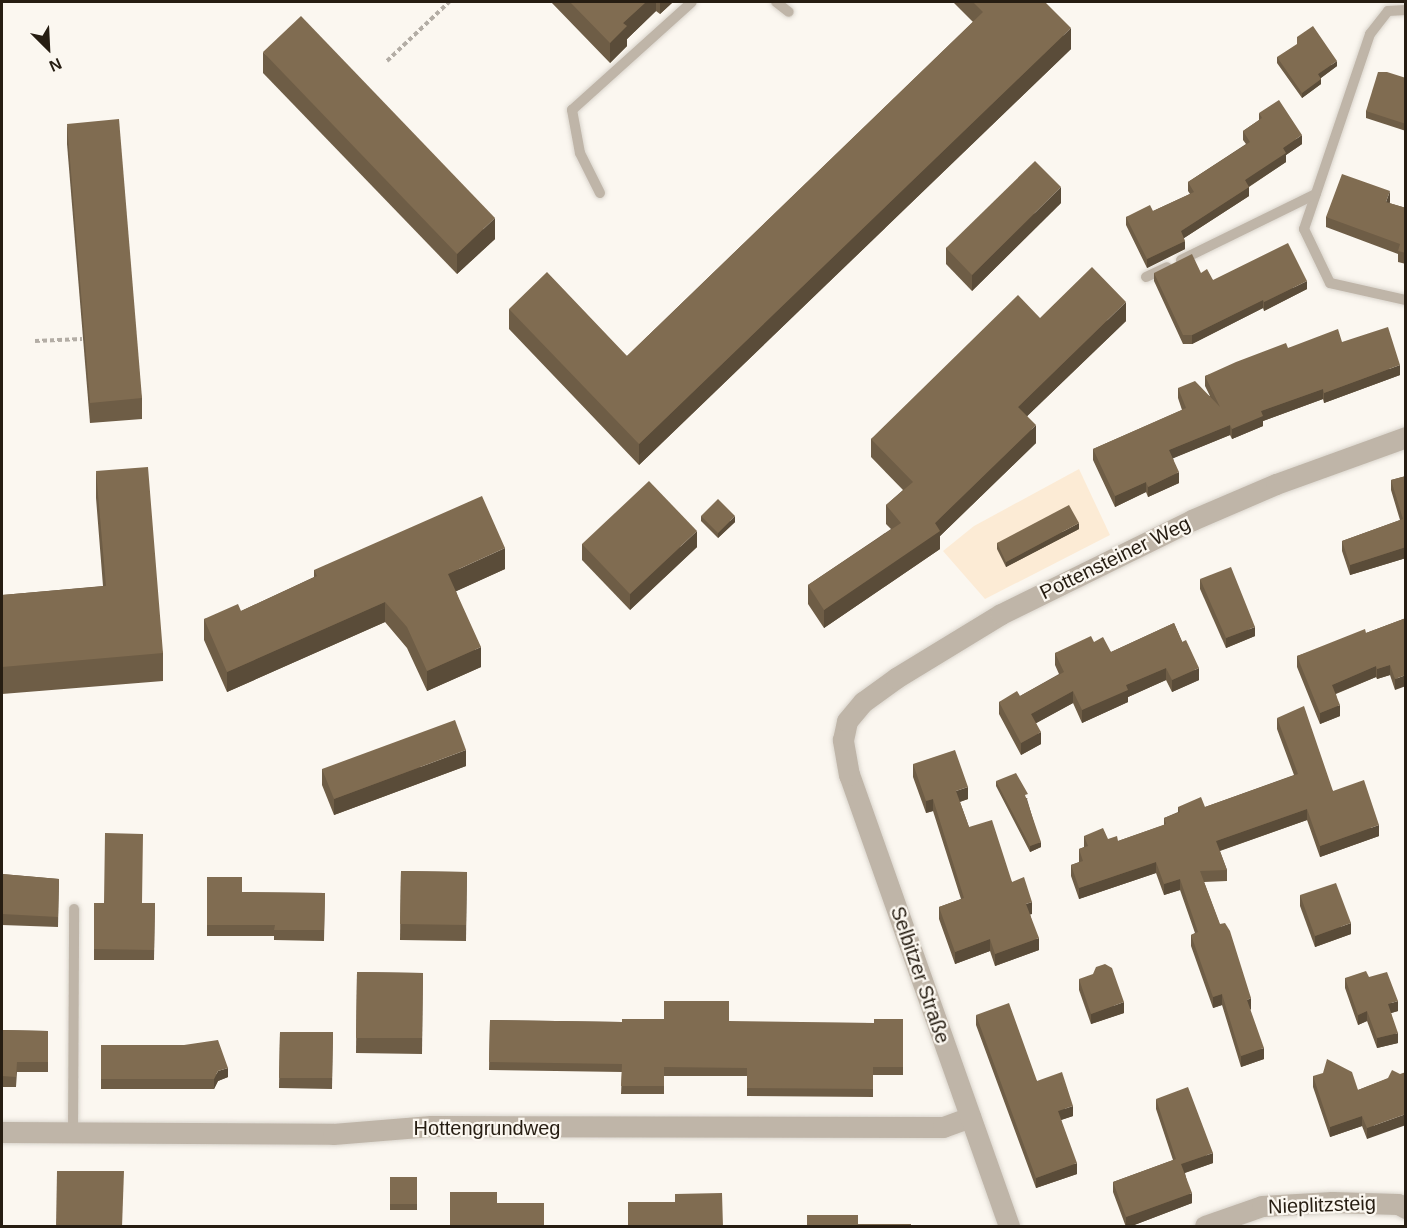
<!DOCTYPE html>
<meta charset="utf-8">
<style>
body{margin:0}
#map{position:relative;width:1407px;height:1228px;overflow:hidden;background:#fbf7f0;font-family:Helvetica,sans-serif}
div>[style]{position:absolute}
.built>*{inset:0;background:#fcebd5}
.path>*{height:4px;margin-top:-2px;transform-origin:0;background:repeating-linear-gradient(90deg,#b3ada5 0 4.5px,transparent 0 7.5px)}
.roads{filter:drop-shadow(0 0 2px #d9d4cc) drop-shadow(0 0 2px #d9d4cc)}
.lane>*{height:10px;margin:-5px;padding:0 5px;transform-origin:5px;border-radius:5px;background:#bfb5a8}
.street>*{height:21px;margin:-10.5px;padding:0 10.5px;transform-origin:10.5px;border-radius:10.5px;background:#bfb5a8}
.wall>*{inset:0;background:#6e5d46}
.shaded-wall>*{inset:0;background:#5a4c39}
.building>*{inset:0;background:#806c51}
span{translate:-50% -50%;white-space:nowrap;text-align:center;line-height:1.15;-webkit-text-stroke:4.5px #fbf7f0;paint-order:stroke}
.street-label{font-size:20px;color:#261d12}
.frame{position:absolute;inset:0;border:3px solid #261d12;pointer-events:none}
.north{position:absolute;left:18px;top:18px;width:60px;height:60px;-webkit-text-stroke:4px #fbf7f0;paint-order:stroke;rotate:156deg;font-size:16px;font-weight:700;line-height:24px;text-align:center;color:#261d12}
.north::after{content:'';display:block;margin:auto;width:21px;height:27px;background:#261d12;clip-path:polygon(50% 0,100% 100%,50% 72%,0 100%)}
</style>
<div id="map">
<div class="built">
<i style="clip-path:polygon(1079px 469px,1110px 535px,985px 599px,943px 551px,974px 526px)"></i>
</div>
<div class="path">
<i style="left:387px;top:61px;width:86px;rotate:-43.6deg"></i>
<i style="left:35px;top:341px;width:47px;rotate:-2.4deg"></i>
</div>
<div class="roads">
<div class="lane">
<i style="left:776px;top:2px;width:16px;rotate:38deg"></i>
<i style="left:1406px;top:10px;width:18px;rotate:177deg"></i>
<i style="left:1388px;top:11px;width:29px;rotate:128deg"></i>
<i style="left:1370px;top:34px;width:206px;rotate:108.7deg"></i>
<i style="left:1304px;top:229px;width:60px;rotate:64.3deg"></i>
<i style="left:1330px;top:283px;width:78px;rotate:12.6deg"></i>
<i style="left:600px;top:193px;width:45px;rotate:-116.6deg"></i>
<i style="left:580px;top:153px;width:44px;rotate:-100.5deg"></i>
<i style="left:572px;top:110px;width:161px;rotate:-42deg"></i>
<i style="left:1181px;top:260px;width:150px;rotate:-26.1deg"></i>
<i style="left:1146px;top:277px;width:23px;rotate:-25deg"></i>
<i style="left:73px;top:1132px;width:223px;rotate:-89.7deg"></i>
</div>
<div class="street">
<i style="left:2px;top:1132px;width:331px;rotate:0.3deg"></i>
<i style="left:333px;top:1134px;width:98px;rotate:-4.7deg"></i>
<i style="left:431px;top:1126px;width:512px;rotate:0.11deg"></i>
<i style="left:943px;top:1127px;width:29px;rotate:-20deg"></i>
<i style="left:1009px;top:1226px;width:479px;rotate:-109.5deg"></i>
<i style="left:849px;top:775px;width:36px;rotate:-100deg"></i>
<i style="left:843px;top:740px;width:19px;rotate:-78deg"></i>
<i style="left:847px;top:721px;width:25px;rotate:-50deg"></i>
<i style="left:863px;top:702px;width:41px;rotate:-36deg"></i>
<i style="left:896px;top:678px;width:123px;rotate:-31.4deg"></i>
<i style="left:1001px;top:614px;width:213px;rotate:-26.2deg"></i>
<i style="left:1192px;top:520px;width:91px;rotate:-23.2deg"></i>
<i style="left:1276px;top:484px;width:138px;rotate:-19.9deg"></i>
<i style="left:1205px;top:1226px;width:60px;rotate:-19.3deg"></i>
<i style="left:1262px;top:1206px;width:70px;rotate:-3.3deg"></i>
<i style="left:1332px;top:1202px;width:66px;rotate:1.7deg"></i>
<i style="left:1398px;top:1204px;width:9px;rotate:27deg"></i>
</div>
</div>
<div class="wall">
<i style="clip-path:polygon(551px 2px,673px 2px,660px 14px,656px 11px,627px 39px,627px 46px,610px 63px)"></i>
<i style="clip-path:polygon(953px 2px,1045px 2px,1071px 49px,639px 465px,509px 329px,509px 309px,627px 356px,973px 22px)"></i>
<i style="clip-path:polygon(263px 52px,495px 239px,457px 274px,263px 73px)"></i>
<i style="clip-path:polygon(1277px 57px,1337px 66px,1321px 78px,1321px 84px,1302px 98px,1277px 63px)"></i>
<i style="clip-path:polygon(1406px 78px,1406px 131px,1366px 118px,1366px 111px)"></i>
<i style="clip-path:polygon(1259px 113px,1302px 144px,1286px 155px,1286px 162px,1249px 187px,1249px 196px,1184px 238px,1185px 249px,1147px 268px,1126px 225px,1126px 217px,1153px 211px,1190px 194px,1188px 191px,1188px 182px,1246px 144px,1243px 140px,1243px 131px,1259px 120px)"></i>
<i style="clip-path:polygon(67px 124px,142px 398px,142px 419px,90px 423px,67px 144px)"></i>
<i style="clip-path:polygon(1390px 202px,1389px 203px,1406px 208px,1406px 264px,1398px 262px,1398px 254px,1326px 227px,1326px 217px)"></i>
<i style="clip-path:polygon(1061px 203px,972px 291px,946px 264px,946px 248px)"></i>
<i style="clip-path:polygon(1154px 273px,1201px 273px,1213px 280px,1307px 289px,1264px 311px,1263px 308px,1192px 344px,1183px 344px,1154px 281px)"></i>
<i style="clip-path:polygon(1040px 318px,1126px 321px,1027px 416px,1036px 443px,940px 536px,940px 549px,824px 628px,808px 604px,808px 585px,891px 529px,886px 524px,886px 505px,903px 490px,871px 457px,871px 439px)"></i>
<i style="clip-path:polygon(1342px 342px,1400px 375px,1324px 403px,1323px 399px,1263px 421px,1263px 426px,1232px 439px,1230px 435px,1173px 458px,1179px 483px,1148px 497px,1146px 492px,1115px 507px,1093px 460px,1093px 449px,1182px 410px,1178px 398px,1178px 388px,1210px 396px,1205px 386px,1205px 376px,1288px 348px)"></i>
<i style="clip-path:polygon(96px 471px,163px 653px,163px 681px,2px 694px,2px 595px,103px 586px,96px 498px)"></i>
<i style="clip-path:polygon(1406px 476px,1406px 558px,1350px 575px,1342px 551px,1342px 541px,1400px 520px,1391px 490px,1391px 480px)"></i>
<i style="clip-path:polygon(701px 516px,735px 522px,718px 538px,701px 521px)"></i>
<i style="clip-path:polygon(1079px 529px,1006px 567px,997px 549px,997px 543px)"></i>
<i style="clip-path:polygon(582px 544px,697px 547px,630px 610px,582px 560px)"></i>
<i style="clip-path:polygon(505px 569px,456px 591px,481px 667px,427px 691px,407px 648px,385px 622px,227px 692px,204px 640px,204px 619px,241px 611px,314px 577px,314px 570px)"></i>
<i style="clip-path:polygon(1200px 579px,1255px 636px,1226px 648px,1200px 589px)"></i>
<i style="clip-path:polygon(1406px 618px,1395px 690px,1390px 675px,1377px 679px,1376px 677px,1336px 694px,1340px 716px,1320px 724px,1297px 667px,1297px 656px,1366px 633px)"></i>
<i style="clip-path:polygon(1174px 623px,1199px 680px,1172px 692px,1166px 680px,1128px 697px,1128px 702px,1082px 723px,1073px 703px,1036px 723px,1041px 744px,1021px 755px,999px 714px,999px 702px,1020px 696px,1059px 674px,1055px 665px,1055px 653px,1094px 642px,1111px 652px)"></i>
<i style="clip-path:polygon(1277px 718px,1333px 791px,1379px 836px,1320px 857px,1307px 820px,1220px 851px,1227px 870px,1227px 881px,1204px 882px,1251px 1009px,1250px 1010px,1264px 1059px,1241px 1067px,1222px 1005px,1213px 1008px,1191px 946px,1191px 935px,1195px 933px,1180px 890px,1164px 895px,1156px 873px,1079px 899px,1071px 876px,1071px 865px,1079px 862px,1079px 849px,1084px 847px,1084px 836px,1118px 841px,1164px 825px,1164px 818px,1178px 812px,1178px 807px,1205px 807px,1294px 775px,1277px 729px)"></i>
<i style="clip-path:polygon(913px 764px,968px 799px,960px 802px,969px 827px,1012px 882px,1032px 914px,1030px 914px,1039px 950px,995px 966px,990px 951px,955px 964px,939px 919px,939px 907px,961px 899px,933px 811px,926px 813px,913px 777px)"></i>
<i style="clip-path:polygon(466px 766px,334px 815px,322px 785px,322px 769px)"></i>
<i style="clip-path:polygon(996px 781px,1028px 799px,1027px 799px,1041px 847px,1030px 852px,996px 786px)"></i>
<i style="clip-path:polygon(401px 871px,467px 872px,466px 941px,400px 940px)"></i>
<i style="clip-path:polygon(2px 874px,59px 879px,58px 927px,2px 925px)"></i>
<i style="clip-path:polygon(207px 877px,242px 892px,325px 893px,324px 941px,274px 940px,274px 936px,207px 936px)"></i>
<i style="clip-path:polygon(1300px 895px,1351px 934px,1315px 947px,1300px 906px)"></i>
<i style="clip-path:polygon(94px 903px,155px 903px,154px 960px,94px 960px)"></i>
<i style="clip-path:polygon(357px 972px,423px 973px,422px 1054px,356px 1053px)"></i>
<i style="clip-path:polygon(1369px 977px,1398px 1011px,1391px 1013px,1398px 1043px,1377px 1048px,1367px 1021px,1358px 1025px,1345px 988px,1345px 978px)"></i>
<i style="clip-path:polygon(1079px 979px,1124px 1013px,1091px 1024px,1079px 990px)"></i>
<i style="clip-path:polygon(976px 1015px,1037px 1081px,1073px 1116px,1061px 1120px,1077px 1174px,1036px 1188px,976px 1025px)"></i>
<i style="clip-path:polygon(903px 1019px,903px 1075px,873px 1075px,873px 1097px,747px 1096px,747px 1076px,664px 1076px,664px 1094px,621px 1094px,622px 1072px,489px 1070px,490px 1020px,622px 1022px,874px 1023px)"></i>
<i style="clip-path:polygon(2px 1030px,48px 1031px,48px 1072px,17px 1072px,16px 1087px,2px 1087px)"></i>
<i style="clip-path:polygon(280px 1032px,333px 1032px,332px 1089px,279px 1088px)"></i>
<i style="clip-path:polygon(101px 1045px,228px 1077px,218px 1081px,214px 1089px,101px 1089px)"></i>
<i style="clip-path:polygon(1400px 1074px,1367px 1139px,1362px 1126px,1330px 1137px,1313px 1087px,1313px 1076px,1358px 1090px)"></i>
<i style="clip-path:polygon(1156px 1099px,1213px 1163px,1185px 1173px,1192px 1203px,1129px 1227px,1126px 1227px,1113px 1192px,1113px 1182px,1173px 1160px,1156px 1109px)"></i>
<i style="clip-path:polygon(390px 1177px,417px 1177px,417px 1210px,390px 1210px)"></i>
</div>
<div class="shaded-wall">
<i style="clip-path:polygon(646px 2px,656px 2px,656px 11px,627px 39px,627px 46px,610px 63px,610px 43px,623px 23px)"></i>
<i style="clip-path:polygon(660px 2px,673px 2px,660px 14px)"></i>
<i style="clip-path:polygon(1071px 28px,1071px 49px,639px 465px,639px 444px)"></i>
<i style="clip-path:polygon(1337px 61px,1337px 66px,1318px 80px,1318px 74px)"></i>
<i style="clip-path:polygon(1321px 79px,1321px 84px,1302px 98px,1302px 93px)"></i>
<i style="clip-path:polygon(1302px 135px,1302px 144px,1286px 155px,1286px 162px,1245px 189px,1245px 180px,1283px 148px)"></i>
<i style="clip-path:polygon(1061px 187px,1061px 203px,972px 291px,972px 275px)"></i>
<i style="clip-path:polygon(1249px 187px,1249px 196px,1181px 240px,1181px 231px)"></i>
<i style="clip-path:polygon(1390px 191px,1390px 202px,1386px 213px,1386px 202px)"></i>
<i style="clip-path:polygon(495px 218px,495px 239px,457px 274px,457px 254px)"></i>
<i style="clip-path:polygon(1185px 241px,1185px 249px,1147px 268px,1147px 259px)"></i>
<i style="clip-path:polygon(1307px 281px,1307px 289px,1264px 311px,1264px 302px)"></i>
<i style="clip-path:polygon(1263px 300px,1263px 308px,1192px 344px,1192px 335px)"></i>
<i style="clip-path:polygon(1126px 302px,1126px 321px,1018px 425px,1018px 407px)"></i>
<i style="clip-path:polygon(1400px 365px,1400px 375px,1324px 403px,1324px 393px)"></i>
<i style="clip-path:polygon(1323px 389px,1323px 399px,1263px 421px,1263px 426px,1232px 439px,1232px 429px,1261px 411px)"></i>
<i style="clip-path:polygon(1036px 425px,1036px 443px,940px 536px,940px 549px,824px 628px,824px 610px,935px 523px)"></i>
<i style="clip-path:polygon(1230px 425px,1230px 435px,1169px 460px,1169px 450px)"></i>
<i style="clip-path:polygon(1179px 472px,1179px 483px,1148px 497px,1148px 487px)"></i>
<i style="clip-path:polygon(1146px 482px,1146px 492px,1115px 507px,1115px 496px)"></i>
<i style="clip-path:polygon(735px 516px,735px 522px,718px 538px,718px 533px)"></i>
<i style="clip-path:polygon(1079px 523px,1079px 529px,1006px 567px,1006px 562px)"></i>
<i style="clip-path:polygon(697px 531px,697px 547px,630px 610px,630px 594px)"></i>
<i style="clip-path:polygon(1406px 547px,1406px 558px,1350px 575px,1350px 565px)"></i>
<i style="clip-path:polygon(505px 548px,505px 569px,448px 595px,448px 574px)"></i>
<i style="clip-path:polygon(385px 602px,385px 622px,227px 692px,227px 672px)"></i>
<i style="clip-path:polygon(1255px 627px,1255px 636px,1226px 648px,1226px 638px)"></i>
<i style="clip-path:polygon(481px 647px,481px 667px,427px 691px,427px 671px)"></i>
<i style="clip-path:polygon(1390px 665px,1390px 675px,1377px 679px,1377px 669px)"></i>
<i style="clip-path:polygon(1376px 666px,1376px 677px,1332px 695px,1332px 685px)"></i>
<i style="clip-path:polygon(1166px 668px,1166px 680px,1128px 697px,1128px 702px,1082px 723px,1082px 710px,1126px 685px)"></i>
<i style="clip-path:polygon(1199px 668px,1199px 680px,1172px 692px,1172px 680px)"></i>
<i style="clip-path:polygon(1406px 675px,1406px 686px,1395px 690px,1395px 679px)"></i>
<i style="clip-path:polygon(1073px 691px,1073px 703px,1031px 726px,1031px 714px)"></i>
<i style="clip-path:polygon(1340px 705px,1340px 716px,1320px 724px,1320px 713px)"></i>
<i style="clip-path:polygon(1041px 732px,1041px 744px,1021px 755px,1021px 743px)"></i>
<i style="clip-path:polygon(466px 750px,466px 766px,334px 815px,334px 799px)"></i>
<i style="clip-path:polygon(968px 787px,968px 799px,956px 803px,956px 791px)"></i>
<i style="clip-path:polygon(933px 799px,933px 811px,926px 813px,926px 801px)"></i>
<i style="clip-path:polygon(1307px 809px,1307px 820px,1216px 852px,1216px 841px)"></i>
<i style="clip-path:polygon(1379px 825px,1379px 836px,1320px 857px,1320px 846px)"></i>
<i style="clip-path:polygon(1041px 842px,1041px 847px,1030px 852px,1030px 846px)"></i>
<i style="clip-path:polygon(1156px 862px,1156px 873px,1079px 899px,1079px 888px)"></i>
<i style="clip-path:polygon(1180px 879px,1180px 890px,1164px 895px,1164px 884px)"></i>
<i style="clip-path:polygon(1032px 902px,1032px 914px,1026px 916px,1026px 904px)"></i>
<i style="clip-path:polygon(1351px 923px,1351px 934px,1315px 947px,1315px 936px)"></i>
<i style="clip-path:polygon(1039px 938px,1039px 950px,995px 966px,995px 954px)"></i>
<i style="clip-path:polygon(990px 939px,990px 951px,955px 964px,955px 952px)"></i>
<i style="clip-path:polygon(1222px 994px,1222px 1005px,1213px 1008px,1213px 997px)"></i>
<i style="clip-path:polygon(1251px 998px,1251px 1009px,1247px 1011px,1247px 1000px)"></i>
<i style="clip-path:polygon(1398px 1001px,1398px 1011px,1388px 1014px,1388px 1004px)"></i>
<i style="clip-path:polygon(1124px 1002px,1124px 1013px,1091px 1024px,1091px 1014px)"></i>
<i style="clip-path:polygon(1367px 1011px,1367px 1021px,1358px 1025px,1358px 1015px)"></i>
<i style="clip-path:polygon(1398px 1033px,1398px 1043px,1377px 1048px,1377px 1038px)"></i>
<i style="clip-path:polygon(1264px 1048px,1264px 1059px,1241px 1067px,1241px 1056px)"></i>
<i style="clip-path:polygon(228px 1068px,228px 1077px,218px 1081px,214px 1089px,214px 1079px,218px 1071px)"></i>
<i style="clip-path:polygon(1073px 1106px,1073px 1116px,1058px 1121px,1058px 1111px)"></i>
<i style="clip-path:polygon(1406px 1114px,1406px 1125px,1367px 1139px,1367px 1128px)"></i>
<i style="clip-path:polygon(1362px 1116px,1362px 1126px,1330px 1137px,1330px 1127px)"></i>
<i style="clip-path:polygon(1213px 1153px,1213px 1163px,1181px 1174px,1181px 1164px)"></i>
<i style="clip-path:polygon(1077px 1163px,1077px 1174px,1036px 1188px,1036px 1178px)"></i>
<i style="clip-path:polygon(1192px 1193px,1192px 1203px,1129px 1227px,1126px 1227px,1126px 1217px)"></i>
</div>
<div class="building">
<i style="clip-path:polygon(570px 2px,646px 2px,623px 23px,627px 26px,610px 43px)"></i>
<i style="clip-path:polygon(973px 2px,1045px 2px,1071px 28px,639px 444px,509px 309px,547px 272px,627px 356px,983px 12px)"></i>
<i style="clip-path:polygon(301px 16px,495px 218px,457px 254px,263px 52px)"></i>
<i style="clip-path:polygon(1313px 26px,1337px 61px,1318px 74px,1321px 79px,1302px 93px,1277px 57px,1297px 44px,1297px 37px)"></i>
<i style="clip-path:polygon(1378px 72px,1387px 72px,1406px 78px,1406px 124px,1366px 111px)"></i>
<i style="clip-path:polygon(1279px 100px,1302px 135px,1283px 148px,1286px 153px,1245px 180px,1249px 187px,1181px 231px,1185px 241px,1147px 259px,1126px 217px,1150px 205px,1153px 211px,1194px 192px,1188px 182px,1250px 142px,1243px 131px,1262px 118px,1259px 113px)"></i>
<i style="clip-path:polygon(119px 119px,142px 398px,90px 403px,67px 124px)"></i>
<i style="clip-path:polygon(1035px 161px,1061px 187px,972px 275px,946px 248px)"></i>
<i style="clip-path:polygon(1342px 174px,1390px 191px,1386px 202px,1406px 208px,1406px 253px,1398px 251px,1400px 244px,1326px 217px)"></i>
<i style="clip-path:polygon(1288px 243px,1307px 281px,1264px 302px,1263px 300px,1192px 335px,1183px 335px,1154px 273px,1192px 254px,1201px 273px,1207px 269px,1213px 280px)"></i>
<i style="clip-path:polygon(1092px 267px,1126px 302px,1018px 407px,1036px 425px,935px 523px,940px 531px,824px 610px,808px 585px,901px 523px,886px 505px,913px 482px,871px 439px,1018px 295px,1040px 318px)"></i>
<i style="clip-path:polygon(1388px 327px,1400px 365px,1324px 393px,1323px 389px,1261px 411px,1263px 416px,1232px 429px,1230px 425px,1169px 450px,1179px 472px,1148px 487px,1146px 482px,1115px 496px,1093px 449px,1186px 408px,1178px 388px,1195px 381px,1220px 407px,1205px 376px,1236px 362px,1286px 343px,1288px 348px,1338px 329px,1342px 342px)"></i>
<i style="clip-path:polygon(148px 467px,163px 653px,2px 667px,2px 595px,106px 586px,96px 471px)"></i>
<i style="clip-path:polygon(1406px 476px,1406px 547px,1350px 565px,1342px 541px,1403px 519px,1391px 480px)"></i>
<i style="clip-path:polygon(649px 481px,697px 531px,630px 594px,582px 544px)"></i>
<i style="clip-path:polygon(482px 496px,505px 548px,448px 574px,481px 647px,427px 671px,407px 627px,385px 602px,227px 672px,204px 619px,238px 604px,241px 611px,317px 576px,314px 570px)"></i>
<i style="clip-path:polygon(718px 499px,735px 516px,718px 533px,701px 516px)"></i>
<i style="clip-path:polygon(1069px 505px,1079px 523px,1006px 562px,997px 543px)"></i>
<i style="clip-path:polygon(1231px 567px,1255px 627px,1226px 638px,1200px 579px)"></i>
<i style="clip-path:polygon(1406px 618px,1406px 675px,1395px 679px,1390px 665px,1377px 669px,1376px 666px,1332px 685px,1340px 705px,1320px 713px,1297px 656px,1365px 629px,1366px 633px)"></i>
<i style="clip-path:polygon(1174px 623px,1182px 642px,1186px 640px,1199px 668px,1172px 680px,1166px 668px,1126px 685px,1128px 690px,1082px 710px,1073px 691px,1031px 714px,1041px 732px,1021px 743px,999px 702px,1017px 691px,1020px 696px,1064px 672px,1055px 653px,1091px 636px,1094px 642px,1103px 637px,1111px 652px)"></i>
<i style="clip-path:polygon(1304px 706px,1333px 791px,1364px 780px,1379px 825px,1320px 846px,1307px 809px,1216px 841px,1227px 870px,1200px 871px,1220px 924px,1225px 923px,1230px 931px,1251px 998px,1247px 1000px,1264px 1048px,1241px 1056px,1222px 994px,1213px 997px,1191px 935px,1198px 932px,1180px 879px,1164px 884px,1156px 862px,1079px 888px,1071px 865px,1083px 861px,1079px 849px,1088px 846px,1084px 836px,1103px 828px,1108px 839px,1117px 836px,1118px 841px,1166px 824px,1164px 818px,1180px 812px,1178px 807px,1201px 797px,1205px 807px,1298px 774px,1277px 718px)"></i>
<i style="clip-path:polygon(455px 720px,466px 750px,334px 799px,322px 769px)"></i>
<i style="clip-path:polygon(955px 750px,968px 787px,956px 791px,969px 827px,992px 820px,1012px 882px,1024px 877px,1032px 902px,1026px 904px,1039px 938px,995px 954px,990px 939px,955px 952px,939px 907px,964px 898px,933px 799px,926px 801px,913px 764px)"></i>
<i style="clip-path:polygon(1016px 773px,1028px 794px,1025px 795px,1041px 842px,1030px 846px,996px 781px)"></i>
<i style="clip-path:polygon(105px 833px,143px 834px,142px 903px,155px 903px,154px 950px,94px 949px,94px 903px,104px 903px)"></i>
<i style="clip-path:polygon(401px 871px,467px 872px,466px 925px,400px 924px)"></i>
<i style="clip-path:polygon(2px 874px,59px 879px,58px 917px,2px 914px)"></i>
<i style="clip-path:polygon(207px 877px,242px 877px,242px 892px,325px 893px,324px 930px,274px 930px,275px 925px,207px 925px)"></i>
<i style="clip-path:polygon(1336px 883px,1351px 923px,1315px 936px,1300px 895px)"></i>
<i style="clip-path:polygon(1105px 964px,1112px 968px,1124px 1002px,1091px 1014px,1079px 979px,1093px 974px,1096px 967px)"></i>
<i style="clip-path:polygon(1366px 971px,1369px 977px,1387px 972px,1398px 1001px,1388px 1004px,1398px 1033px,1377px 1038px,1367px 1011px,1358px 1015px,1345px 978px)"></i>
<i style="clip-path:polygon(357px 972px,423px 973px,422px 1038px,356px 1038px)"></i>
<i style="clip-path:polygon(664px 1001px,729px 1001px,729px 1021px,874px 1023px,874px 1019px,903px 1019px,903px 1067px,873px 1067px,873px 1089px,747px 1088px,747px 1068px,664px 1067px,664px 1086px,621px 1086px,622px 1064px,489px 1062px,490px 1020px,622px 1022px,622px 1019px,664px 1019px)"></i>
<i style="clip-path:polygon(1009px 1003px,1037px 1081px,1062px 1072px,1073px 1106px,1058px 1111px,1077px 1163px,1036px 1178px,976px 1015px)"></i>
<i style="clip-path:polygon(2px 1030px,48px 1031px,48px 1062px,17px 1062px,16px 1077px,2px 1076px)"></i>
<i style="clip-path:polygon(280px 1032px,333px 1032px,332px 1078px,279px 1078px)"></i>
<i style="clip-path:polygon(218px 1040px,228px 1068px,218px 1071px,214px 1079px,101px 1079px,101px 1045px,184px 1045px)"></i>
<i style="clip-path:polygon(1327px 1059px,1352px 1072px,1358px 1090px,1388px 1078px,1392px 1070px,1400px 1074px,1406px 1072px,1406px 1114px,1367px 1128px,1362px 1116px,1330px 1127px,1313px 1076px,1323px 1073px)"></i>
<i style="clip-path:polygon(1188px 1087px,1213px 1153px,1181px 1164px,1192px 1193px,1126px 1217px,1113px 1182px,1176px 1159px,1156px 1099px)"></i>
<i style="clip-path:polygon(57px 1171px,124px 1171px,122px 1227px,56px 1227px)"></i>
<i style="clip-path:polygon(390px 1177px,417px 1177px,417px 1204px,390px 1204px)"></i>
<i style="clip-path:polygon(450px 1192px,497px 1192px,497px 1203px,544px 1203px,544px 1227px,450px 1227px)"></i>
<i style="clip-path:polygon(722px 1193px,723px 1227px,628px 1227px,628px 1202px,675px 1202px,675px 1194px)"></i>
<i style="clip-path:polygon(807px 1215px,858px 1215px,858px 1224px,911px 1224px,911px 1227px,807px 1227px)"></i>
<i style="clip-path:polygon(220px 1225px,255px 1226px,255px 1227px,220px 1227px)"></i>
</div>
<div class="street-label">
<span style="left:1115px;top:558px;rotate:-26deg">Pottensteiner Weg</span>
<span style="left:920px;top:975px;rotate:71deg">Selbitzer Straße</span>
<span style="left:487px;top:1128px">Hottengrundweg</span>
<span style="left:1322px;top:1205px;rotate:-2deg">Nieplitzsteig</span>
</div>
<div class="frame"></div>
<div class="north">N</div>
</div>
